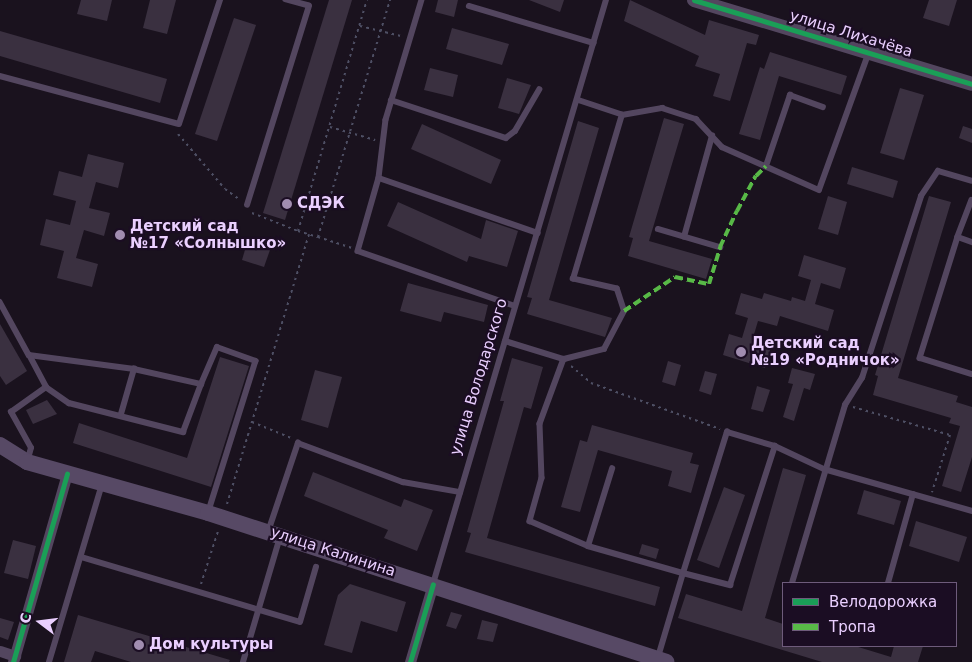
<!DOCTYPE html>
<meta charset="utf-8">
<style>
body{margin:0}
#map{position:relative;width:972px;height:662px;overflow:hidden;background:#1a121e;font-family:"DejaVu Sans",sans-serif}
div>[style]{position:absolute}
.building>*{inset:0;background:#3a3040}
.path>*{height:2px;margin-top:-1px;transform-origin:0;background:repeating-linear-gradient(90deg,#4e4f64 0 2.5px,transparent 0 6.5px)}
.service>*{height:5.5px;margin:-2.75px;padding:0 2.75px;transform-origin:2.75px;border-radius:2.75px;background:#53465f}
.minor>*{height:11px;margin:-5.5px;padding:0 5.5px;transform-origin:5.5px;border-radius:5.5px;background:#53465f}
.tertiary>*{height:14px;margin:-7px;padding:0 7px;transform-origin:7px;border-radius:7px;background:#53465f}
.secondary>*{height:16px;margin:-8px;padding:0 8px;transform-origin:8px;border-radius:8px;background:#574965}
.quiet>*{height:4px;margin-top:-2px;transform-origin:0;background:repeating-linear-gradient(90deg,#58b947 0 8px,transparent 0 12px)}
.cycleway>*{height:5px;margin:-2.5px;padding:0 2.5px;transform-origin:2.5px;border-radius:2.5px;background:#1a9f57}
.dots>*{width:14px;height:14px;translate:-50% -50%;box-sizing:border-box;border:2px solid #1b0d23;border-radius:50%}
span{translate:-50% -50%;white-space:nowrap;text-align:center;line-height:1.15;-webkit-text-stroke:4.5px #1b0d23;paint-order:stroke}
.street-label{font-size:15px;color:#eacfff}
.poi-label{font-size:15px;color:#eacfff;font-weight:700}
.left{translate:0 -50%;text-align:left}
.legend{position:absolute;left:782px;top:582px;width:175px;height:65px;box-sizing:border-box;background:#1b0d23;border:1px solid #6e5b7b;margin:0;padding:6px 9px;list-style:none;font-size:15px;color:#eacfff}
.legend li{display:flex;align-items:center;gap:10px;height:25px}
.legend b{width:25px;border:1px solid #6e5b7b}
.north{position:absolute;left:15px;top:597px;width:50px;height:50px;-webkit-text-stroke:4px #1b0d23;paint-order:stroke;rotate:285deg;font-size:14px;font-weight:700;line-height:20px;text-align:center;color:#eacfff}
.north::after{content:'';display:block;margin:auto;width:18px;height:22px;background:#eacfff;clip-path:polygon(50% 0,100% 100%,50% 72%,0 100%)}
</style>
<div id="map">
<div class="building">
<i style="clip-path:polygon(81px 0,112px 0,107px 21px,77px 14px)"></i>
<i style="clip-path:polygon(150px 0,176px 0,167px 34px,143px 28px)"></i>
<i style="clip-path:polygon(329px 0,352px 0,285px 220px,263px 213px)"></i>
<i style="clip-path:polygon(438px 0,458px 0,454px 17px,435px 12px)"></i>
<i style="clip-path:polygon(529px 0,564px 0,560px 12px)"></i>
<i style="clip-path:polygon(630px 0,705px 35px,709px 20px,759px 35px,756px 45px,747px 43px,730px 101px,713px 96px,720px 74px,695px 66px,699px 56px,624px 21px)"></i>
<i style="clip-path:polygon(929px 0,957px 0,949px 26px,923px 18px)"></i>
<i style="clip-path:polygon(234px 18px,256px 25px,217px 141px,195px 134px)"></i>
<i style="clip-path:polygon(452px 28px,509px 44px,502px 65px,446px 49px)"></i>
<i style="clip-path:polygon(0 31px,167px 79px,160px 103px,0 56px)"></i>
<i style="clip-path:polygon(770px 52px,847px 76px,841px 95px,779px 76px,760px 140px,739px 134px,760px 67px,764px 69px)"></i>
<i style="clip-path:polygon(430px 68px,458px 75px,453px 97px,424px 90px)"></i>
<i style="clip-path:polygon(507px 78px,531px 85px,519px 114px,498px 108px)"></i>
<i style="clip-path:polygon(900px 88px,924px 95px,904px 160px,880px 153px)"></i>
<i style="clip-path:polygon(664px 118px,684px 124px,649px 241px,712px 259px,706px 279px,628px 256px,633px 238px,629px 237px)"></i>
<i style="clip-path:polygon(578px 121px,599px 128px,549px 300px,612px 318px,605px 337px,527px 314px,532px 298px,527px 297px)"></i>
<i style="clip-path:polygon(422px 124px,501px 160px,491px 184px,411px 149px)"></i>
<i style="clip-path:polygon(963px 126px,972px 129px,972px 143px,959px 138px)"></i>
<i style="clip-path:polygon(88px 154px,124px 163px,118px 188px,96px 182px,89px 208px,110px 213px,104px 236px,84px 230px,76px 258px,98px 264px,92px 287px,57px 278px,64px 251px,40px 245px,46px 219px,70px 225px,76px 201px,53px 195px,59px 171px,82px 177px)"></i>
<i style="clip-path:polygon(852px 167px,898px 181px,893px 198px,847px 184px)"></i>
<i style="clip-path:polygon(828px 196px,847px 202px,838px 235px,818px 229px)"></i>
<i style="clip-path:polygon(929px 196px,951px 202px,898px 378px,958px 396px,956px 402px,972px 407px,972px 457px,961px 492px,942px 486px,960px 426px,949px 423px,951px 418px,873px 395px,878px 376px,875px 375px)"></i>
<i style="clip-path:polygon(398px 202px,481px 239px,486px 220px,518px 231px,507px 267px,469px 256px,467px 262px,387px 226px)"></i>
<i style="clip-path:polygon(247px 243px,270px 250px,264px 267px,242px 260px)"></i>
<i style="clip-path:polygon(804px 255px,846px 268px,840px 289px,821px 283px,815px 304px,834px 310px,828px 331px,780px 316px,777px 326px,758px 321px,752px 341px,771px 347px,765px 368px,723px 355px,729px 334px,742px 338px,748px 318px,735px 314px,741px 293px,762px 299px,764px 293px,791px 301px,792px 297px,805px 301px,811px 280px,798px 276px)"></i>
<i style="clip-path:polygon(408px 283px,488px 305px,484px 322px,444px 312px,441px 322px,400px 311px)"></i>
<i style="clip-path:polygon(0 324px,27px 371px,6px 385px,0 376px)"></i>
<i style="clip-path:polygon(220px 357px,249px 366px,211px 487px,73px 443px,79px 423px,187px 458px)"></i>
<i style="clip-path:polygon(512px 358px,543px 367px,531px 409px,524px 407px,487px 538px,660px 587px,655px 606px,465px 552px,471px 533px,467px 532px,504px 401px,500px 401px)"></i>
<i style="clip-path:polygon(668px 361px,681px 365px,675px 386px,662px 382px)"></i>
<i style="clip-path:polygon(792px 368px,815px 374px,810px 390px,804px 388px,794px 421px,783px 417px,793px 384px,788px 383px)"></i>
<i style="clip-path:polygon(315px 370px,342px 377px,328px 428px,301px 420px)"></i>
<i style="clip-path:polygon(705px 371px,717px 374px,711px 395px,699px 391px)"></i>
<i style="clip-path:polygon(757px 386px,770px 390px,763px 412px,751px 409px)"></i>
<i style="clip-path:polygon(47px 400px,57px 414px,33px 424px,26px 410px)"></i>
<i style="clip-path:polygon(592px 425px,693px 453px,690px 463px,699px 465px,691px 493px,668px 486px,672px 471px,598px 450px,580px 512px,561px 507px,580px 440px,587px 442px)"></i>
<i style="clip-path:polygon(783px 468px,806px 475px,765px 618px,783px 624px,783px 646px,855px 646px,891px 657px,894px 646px,923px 646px,918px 662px,822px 662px,678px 618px,686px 594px,742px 611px)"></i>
<i style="clip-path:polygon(313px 472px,401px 507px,404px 499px,433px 510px,417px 551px,384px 538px,388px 530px,304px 496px)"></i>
<i style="clip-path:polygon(724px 487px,745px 495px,719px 568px,697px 560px)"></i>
<i style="clip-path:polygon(864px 490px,901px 501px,894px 525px,857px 514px)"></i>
<i style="clip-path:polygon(916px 521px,967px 537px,959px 562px,909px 546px)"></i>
<i style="clip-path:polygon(13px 540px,36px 546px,28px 579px,4px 573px)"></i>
<i style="clip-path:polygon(642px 544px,659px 549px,656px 559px,639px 554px)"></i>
<i style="clip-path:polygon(350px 584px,406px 602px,397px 632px,361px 621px,352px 653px,324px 645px,338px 595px)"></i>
<i style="clip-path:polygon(451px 612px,462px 615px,456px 629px,446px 626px)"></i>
<i style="clip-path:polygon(78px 615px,230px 660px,229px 662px,131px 662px,95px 651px,91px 662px,64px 662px)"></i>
<i style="clip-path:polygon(0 618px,14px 622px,8px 640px,0 637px)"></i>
<i style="clip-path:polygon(482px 620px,498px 624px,493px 642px,477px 639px)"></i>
</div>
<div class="path">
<i style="left:360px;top:26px;width:42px;rotate:13.7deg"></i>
<i style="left:330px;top:127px;width:47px;rotate:16.1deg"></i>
<i style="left:178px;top:134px;width:72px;rotate:49.5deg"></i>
<i style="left:225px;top:189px;width:19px;rotate:36deg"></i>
<i style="left:252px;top:213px;width:49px;rotate:21.4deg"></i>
<i style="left:298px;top:231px;width:241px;rotate:-73.4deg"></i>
<i style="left:298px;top:231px;width:21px;rotate:17deg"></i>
<i style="left:318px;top:237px;width:248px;rotate:-73.1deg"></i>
<i style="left:318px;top:237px;width:35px;rotate:18deg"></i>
<i style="left:571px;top:366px;width:26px;rotate:40deg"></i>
<i style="left:591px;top:383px;width:137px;rotate:19.6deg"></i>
<i style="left:853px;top:407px;width:101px;rotate:16.1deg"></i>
<i style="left:950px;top:435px;width:60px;rotate:107.5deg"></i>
<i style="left:252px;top:422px;width:42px;rotate:22.3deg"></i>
<i style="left:227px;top:504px;width:282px;rotate:-73.1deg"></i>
<i style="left:201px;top:584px;width:56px;rotate:-72.2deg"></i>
</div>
<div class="service">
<i style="left:422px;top:0;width:125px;rotate:106.7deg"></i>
<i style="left:386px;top:120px;width:58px;rotate:96.9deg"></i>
<i style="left:379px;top:178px;width:76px;rotate:106deg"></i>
<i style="left:358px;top:251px;width:166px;rotate:19.3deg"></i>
<i style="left:469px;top:6px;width:130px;rotate:16.5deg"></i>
<i style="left:0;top:76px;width:185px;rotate:15deg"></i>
<i style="left:179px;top:124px;width:131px;rotate:-71.7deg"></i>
<i style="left:391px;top:100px;width:121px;rotate:18.3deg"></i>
<i style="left:506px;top:138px;width:11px;rotate:-38deg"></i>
<i style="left:515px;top:131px;width:48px;rotate:-59.7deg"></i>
<i style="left:622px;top:115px;width:41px;rotate:-9.9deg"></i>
<i style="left:662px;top:108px;width:36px;rotate:18deg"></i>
<i style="left:696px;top:119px;width:38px;rotate:47deg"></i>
<i style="left:722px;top:147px;width:106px;rotate:23.9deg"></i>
<i style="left:819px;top:190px;width:147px;rotate:-70.1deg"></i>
<i style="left:766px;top:166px;width:75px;rotate:-71.3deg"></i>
<i style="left:790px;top:95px;width:35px;rotate:20deg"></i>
<i style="left:379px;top:178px;width:168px;rotate:19.1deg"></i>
<i style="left:972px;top:200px;width:40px;rotate:111deg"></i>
<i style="left:958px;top:237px;width:15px;rotate:20deg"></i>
<i style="left:247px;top:205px;width:208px;rotate:-72.7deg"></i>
<i style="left:309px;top:6px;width:24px;rotate:-165deg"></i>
<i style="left:658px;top:229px;width:65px;rotate:16.2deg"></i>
<i style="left:684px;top:237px;width:105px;rotate:-74.5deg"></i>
<i style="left:958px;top:237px;width:127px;rotate:107.4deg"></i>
<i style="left:920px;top:358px;width:54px;rotate:17.1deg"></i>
<i style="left:0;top:302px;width:60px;rotate:61.3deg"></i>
<i style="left:29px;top:355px;width:106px;rotate:7.6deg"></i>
<i style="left:134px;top:369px;width:69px;rotate:12.6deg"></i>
<i style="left:201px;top:384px;width:40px;rotate:-66.6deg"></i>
<i style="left:217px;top:347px;width:41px;rotate:19.7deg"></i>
<i style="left:256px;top:361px;width:157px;rotate:107.4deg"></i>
<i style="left:505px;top:341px;width:62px;rotate:17deg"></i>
<i style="left:564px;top:359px;width:41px;rotate:-14deg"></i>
<i style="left:604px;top:349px;width:43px;rotate:-62.2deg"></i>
<i style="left:624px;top:311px;width:23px;rotate:-108deg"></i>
<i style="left:617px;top:289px;width:45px;rotate:-167.2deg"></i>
<i style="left:573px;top:279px;width:171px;rotate:-73.4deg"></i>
<i style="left:622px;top:115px;width:47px;rotate:-161.6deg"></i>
<i style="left:564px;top:359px;width:69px;rotate:110.3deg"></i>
<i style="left:540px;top:424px;width:54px;rotate:87.9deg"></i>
<i style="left:542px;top:478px;width:45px;rotate:105.6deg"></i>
<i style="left:530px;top:521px;width:63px;rotate:23.3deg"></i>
<i style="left:588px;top:546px;width:99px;rotate:15.9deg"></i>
<i style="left:683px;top:573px;width:148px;rotate:-72.7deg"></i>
<i style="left:727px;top:432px;width:50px;rotate:16.3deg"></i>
<i style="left:46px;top:387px;width:28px;rotate:35deg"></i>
<i style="left:69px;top:403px;width:118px;rotate:14.3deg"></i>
<i style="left:183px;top:432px;width:51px;rotate:-69.4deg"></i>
<i style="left:121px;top:414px;width:47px;rotate:-73.9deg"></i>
<i style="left:28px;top:459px;width:11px;rotate:-75deg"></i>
<i style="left:31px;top:448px;width:41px;rotate:-119.1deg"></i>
<i style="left:11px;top:412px;width:43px;rotate:-35.5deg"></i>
<i style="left:46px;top:387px;width:36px;rotate:-118deg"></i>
<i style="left:268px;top:532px;width:94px;rotate:-71.4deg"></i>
<i style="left:298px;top:443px;width:112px;rotate:20.4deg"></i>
<i style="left:403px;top:482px;width:58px;rotate:10deg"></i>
<i style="left:588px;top:546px;width:81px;rotate:-72.7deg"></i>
<i style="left:81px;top:557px;width:228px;rotate:16.5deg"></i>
<i style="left:300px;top:622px;width:57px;rotate:-73.8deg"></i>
<i style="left:792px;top:583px;width:186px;rotate:-73.4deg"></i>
<i style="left:845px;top:405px;width:32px;rotate:-58deg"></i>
<i style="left:862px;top:378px;width:191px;rotate:-72deg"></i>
<i style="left:921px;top:196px;width:30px;rotate:-56deg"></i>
<i style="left:938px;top:171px;width:35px;rotate:16deg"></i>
<i style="left:888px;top:583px;width:92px;rotate:-74.3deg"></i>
<i style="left:433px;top:584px;width:609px;rotate:-73.5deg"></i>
<i style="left:658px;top:657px;width:88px;rotate:-73.4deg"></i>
<i style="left:683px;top:573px;width:49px;rotate:14.3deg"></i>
<i style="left:730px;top:585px;width:146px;rotate:-72.1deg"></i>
<i style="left:775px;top:446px;width:54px;rotate:25.1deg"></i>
<i style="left:824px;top:469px;width:154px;rotate:15.8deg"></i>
<i style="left:49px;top:662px;width:186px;rotate:-73.4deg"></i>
<i style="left:243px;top:662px;width:130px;rotate:-73.5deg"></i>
</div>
<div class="minor">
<i style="left:0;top:651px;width:16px;rotate:18deg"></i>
<i style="left:13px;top:662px;width:196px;rotate:-74deg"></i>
<i style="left:410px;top:662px;width:81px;rotate:-73.6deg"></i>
</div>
<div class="tertiary">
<i style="left:694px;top:0;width:290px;rotate:16.8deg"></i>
</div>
<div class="secondary">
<i style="left:0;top:445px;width:32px;rotate:32deg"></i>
<i style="left:27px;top:462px;width:188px;rotate:15.7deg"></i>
<i style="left:208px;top:513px;width:482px;rotate:18deg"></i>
</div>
<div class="quiet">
<i style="left:624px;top:311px;width:61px;rotate:-33.7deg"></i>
<i style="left:675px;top:277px;width:35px;rotate:12deg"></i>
<i style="left:709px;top:284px;width:39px;rotate:-73deg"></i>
<i style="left:720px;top:247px;width:40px;rotate:-65deg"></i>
<i style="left:737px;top:211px;width:40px;rotate:-62deg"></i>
<i style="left:756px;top:176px;width:14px;rotate:-45deg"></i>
</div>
<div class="cycleway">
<i style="left:694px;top:0;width:290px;rotate:16.8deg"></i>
<i style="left:13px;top:662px;width:196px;rotate:-74deg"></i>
<i style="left:410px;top:662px;width:81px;rotate:-73.6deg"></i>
</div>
<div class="dots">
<i style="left:287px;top:204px;background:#a18db0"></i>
<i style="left:120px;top:235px;background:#a18db0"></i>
<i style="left:741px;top:352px;background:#a18db0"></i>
<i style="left:139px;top:645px;background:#a18db0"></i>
</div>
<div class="street-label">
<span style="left:851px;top:34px;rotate:17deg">улица Лихачёва</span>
<span style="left:479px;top:377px;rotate:-73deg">улица Володарского</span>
<span style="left:333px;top:552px;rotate:18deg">улица Калинина</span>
</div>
<div class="poi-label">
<span class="left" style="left:297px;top:204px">СДЭК</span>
<span class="left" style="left:130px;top:235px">Детский сад<br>№17 «Солнышко»</span>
<span class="left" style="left:751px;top:352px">Детский сад<br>№19 «Родничок»</span>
<span class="left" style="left:149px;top:645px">Дом культуры</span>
</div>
<ul class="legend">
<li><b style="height:6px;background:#1a9f57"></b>Велодорожка</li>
<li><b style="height:6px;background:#58b947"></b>Тропа</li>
</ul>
<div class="north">С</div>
</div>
